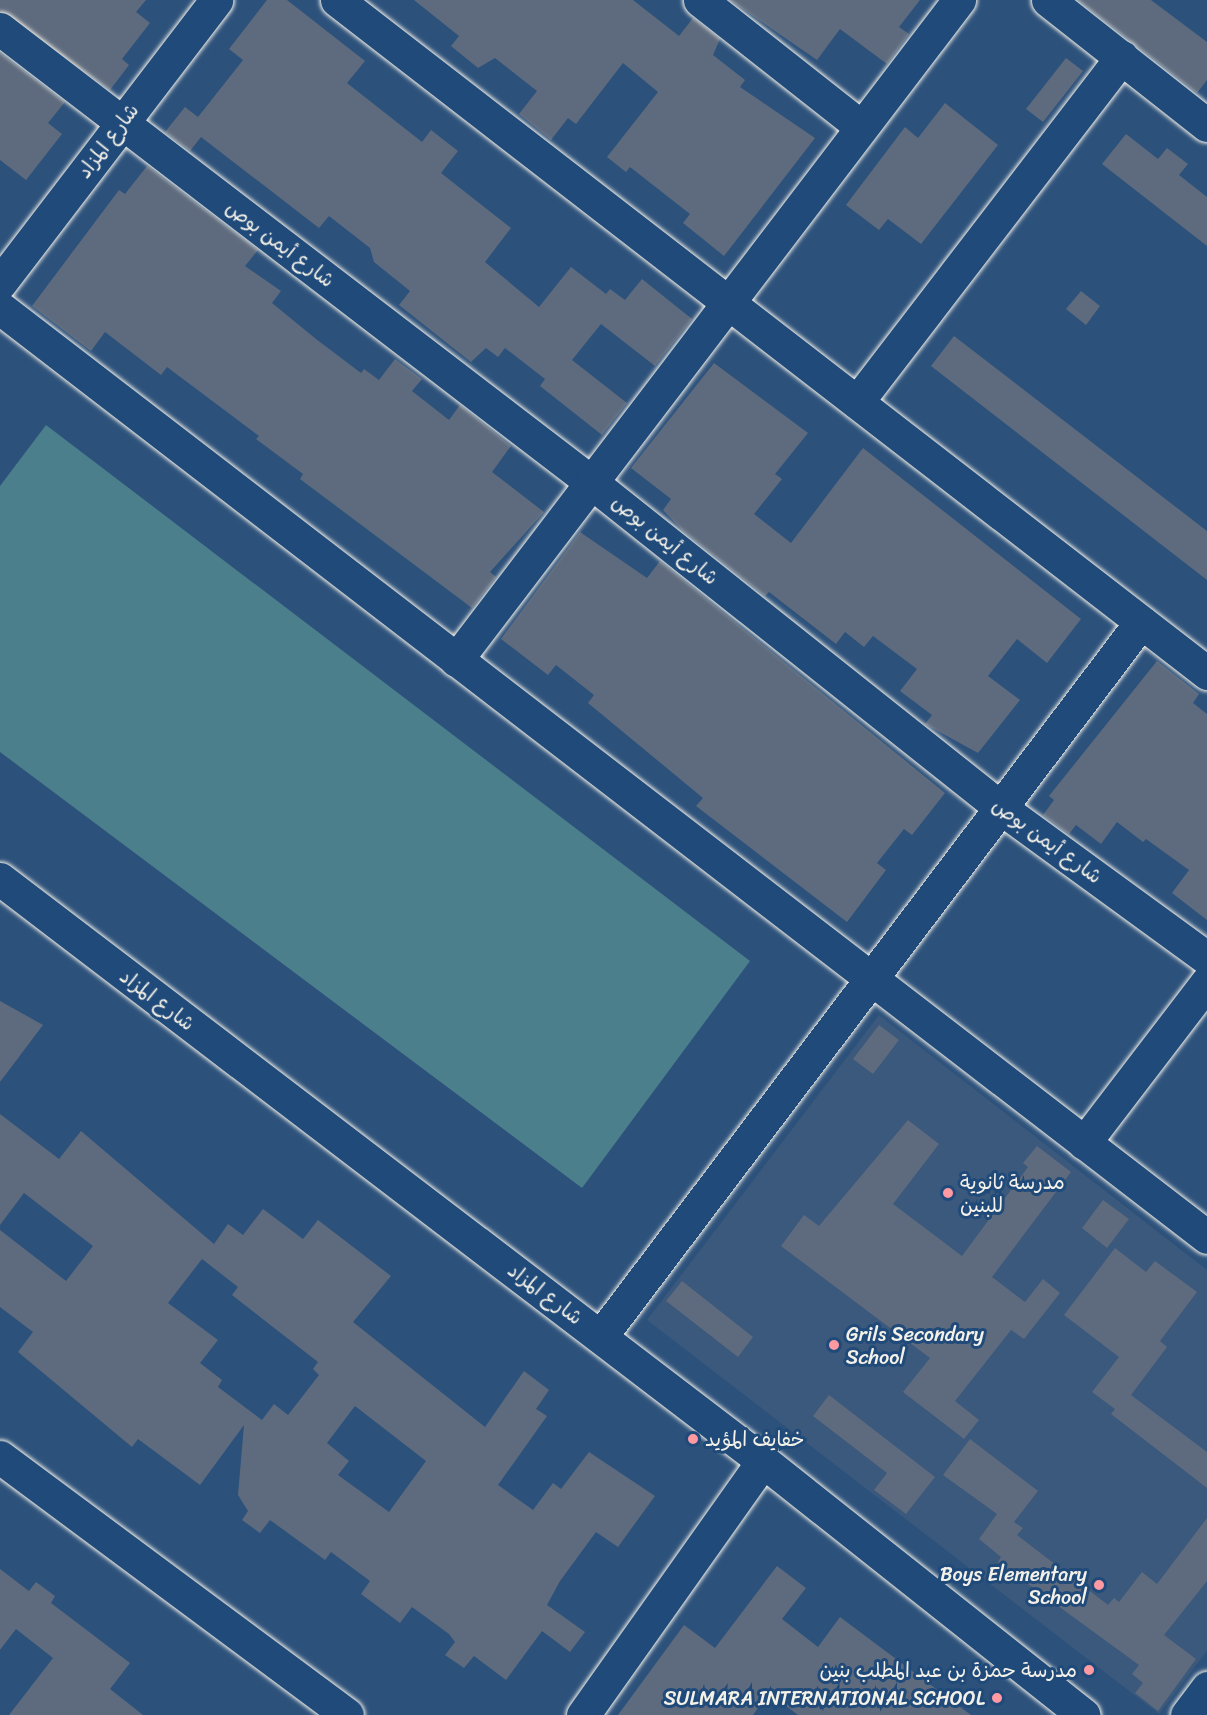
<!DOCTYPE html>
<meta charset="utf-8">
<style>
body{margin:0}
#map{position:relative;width:1207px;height:1715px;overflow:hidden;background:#2c517b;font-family:Sriracha,"Playpen Sans Arabic",sans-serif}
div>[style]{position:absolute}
.built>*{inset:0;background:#3b597c}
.green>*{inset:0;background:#4b7f8c}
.building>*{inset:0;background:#5e6b7e}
.roads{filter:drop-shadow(0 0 2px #f4f1e8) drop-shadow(0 0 2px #f4f1e8)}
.minor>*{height:33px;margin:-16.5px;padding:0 16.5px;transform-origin:16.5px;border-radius:16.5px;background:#1f4a7a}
.dots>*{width:16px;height:16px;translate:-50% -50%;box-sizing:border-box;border:3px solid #1f4a7a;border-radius:50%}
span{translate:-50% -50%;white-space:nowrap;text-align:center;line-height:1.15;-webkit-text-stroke:6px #1f4a7a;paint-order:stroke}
.street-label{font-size:20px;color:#f4f1e8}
.poi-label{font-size:20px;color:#f4f1e8}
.left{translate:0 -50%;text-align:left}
.right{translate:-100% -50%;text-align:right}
</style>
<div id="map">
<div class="built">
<i style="clip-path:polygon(879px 1015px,1207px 1270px,1207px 1651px,1159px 1714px,647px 1320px)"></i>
</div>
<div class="green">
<i style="clip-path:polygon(46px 425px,750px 961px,582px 1188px,0 752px,0 486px)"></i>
</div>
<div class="building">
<i style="clip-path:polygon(0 0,146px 0,136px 12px,150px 23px,122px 59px,129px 65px,110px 90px,0 11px)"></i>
<i style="clip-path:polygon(267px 0,287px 0,365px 61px,347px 83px,422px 142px,431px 130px,458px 151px,441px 173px,511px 228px,485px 262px,539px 307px,571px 267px,606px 294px,610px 289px,625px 300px,642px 279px,692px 319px,655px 366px,601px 324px,572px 360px,627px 403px,602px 435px,540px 386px,545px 379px,505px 348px,498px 357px,486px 348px,471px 362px,399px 305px,410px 291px,374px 262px,370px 248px,329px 216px,319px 228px,201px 137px,190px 151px,165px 132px,185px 107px,198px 117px,243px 60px,229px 49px)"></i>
<i style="clip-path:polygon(414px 0,633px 0,679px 36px,693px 18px,720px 39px,713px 55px,745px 80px,740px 87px,815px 138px,724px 256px,683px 223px,690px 214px,630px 167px,626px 172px,607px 157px,658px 92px,623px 63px,576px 124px,568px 118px,551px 140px,519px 114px,537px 91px,495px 58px,478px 68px,451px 46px,459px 36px)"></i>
<i style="clip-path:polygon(730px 0,920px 0,899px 27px,909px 34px,887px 64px,840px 29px,817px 60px)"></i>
<i style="clip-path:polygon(1078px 0,1151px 0,1207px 42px,1207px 80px,1197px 93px)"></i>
<i style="clip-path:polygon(0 53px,65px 102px,48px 123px,62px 134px,26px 180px,0 160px)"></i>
<i style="clip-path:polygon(1066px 58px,1083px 71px,1043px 122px,1026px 109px)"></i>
<i style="clip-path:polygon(945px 103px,998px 145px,921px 244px,888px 219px,879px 230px,846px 205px,905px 127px,918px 138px)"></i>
<i style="clip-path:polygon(1126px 134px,1158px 159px,1167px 148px,1188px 164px,1179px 175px,1207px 197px,1207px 246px,1102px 164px)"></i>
<i style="clip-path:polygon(147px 166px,258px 250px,245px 266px,281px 291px,272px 303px,316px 339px,361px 373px,364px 369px,379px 380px,395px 359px,422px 379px,412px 391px,449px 420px,460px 405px,511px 446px,492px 472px,544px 512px,490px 572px,496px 577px,472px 608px,300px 479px,303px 474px,256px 439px,259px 436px,167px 367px,161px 375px,105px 332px,91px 351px,32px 306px,119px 190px,125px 194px)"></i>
<i style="clip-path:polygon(1081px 291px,1100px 306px,1086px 325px,1066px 309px)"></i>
<i style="clip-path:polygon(954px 336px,1207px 531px,1207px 580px,931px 366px)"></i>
<i style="clip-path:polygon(714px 363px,808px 433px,775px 474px,782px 479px,754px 514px,791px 543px,863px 448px,1081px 619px,1047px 663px,1017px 639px,988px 676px,1020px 700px,978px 753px,925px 724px,932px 715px,900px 691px,917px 669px,873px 636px,864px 647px,845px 632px,836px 644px,769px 592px,765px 596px,682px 530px,663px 510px,671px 499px,631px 468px)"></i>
<i style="clip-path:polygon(580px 532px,647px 578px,660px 561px,945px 793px,912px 835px,904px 829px,877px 863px,886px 870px,847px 922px,696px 806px,703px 798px,588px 703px,594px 695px,556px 665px,548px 675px,501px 639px)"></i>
<i style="clip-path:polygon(1157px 661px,1199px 694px,1193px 703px,1207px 714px,1207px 920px,1172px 893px,1189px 870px,1146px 839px,1143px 842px,1117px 822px,1101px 844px,1076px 825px,1069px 834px,1043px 815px,1054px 800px,1049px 796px)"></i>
<i style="clip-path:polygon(0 1001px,43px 1025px,0 1082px)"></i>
<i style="clip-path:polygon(879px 1025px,899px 1040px,873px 1074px,853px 1059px)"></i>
<i style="clip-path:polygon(evenodd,0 1114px,59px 1159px,81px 1131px,214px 1244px,228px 1224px,243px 1235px,263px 1209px,303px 1239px,318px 1220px,391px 1276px,353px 1322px,485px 1427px,524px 1371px,549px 1390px,536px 1409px,547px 1416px,498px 1485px,533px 1510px,553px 1483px,561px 1489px,589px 1452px,655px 1496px,618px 1547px,596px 1532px,560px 1581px,547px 1605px,585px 1632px,570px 1652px,542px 1631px,506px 1680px,474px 1656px,464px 1668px,445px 1655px,455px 1642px,449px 1634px,412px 1607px,400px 1623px,361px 1594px,370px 1581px,331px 1552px,325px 1560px,270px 1520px,260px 1533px,242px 1520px,248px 1511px,238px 1495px,244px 1425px,200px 1485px,138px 1439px,132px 1447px,18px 1352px,33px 1332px,0 1307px,0 1230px,66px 1281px,93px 1246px,24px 1193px,0 1225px,0 1114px,202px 1259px,238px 1287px,232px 1295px,318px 1362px,313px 1369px,319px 1375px,288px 1415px,274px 1404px,262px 1420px,218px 1387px,222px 1380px,200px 1363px,218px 1340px,168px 1303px,202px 1259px,0 1114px,355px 1406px,426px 1461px,389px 1512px,338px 1475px,349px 1461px,327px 1443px,355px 1406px)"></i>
<i style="clip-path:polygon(908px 1120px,939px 1144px,893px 1204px,962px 1256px,1028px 1167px,1023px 1163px,1037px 1146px,1071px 1172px,992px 1277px,1025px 1302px,1043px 1279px,1060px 1293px,1024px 1339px,1011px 1330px,955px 1401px,979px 1420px,964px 1439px,903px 1392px,930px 1358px,781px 1246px,804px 1215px,819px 1226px)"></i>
<i style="clip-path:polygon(1103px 1200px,1129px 1219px,1107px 1248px,1082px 1228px)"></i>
<i style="clip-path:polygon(1115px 1248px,1146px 1272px,1155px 1261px,1197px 1292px,1160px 1341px,1167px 1347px,1131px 1395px,1207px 1452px,1207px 1488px,1111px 1414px,1115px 1409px,1092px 1392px,1119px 1357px,1064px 1315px)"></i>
<i style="clip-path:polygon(682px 1281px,753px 1337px,738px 1357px,666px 1301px)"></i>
<i style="clip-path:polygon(829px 1395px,935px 1477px,906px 1514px,874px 1490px,887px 1473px,813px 1416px)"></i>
<i style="clip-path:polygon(970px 1439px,1038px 1491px,1014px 1522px,1023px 1528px,1017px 1535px,1108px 1605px,1114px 1598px,1119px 1602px,1142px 1572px,1157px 1584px,1207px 1518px,1207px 1581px,1164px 1635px,1196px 1659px,1158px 1711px,1135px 1693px,1143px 1683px,1132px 1674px,1139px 1665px,998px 1562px,1001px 1557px,979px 1539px,997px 1514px,943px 1475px)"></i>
<i style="clip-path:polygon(777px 1566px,806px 1588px,782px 1619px,818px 1647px,840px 1617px,971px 1715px,798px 1715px,769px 1693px,753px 1715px,618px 1715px,684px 1625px,715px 1648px)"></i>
<i style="clip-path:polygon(0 1569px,29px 1591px,36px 1582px,55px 1596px,51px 1603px,130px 1663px,110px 1689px,143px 1715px,9px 1715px,53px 1658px,16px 1629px,0 1650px)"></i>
</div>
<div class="roads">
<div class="minor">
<i style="left:337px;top:0;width:1100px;rotate:37.72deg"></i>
<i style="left:700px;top:0;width:204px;rotate:38.2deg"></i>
<i style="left:1048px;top:0;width:202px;rotate:38.2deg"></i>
<i style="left:0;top:29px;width:745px;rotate:37.47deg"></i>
<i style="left:591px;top:482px;width:524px;rotate:38.49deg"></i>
<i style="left:1001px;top:808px;width:255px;rotate:36.1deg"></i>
<i style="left:0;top:283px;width:356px;rotate:-52.6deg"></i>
<i style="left:0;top:308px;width:1523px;rotate:37.58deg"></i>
<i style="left:857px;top:402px;width:435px;rotate:-52.5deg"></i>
<i style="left:456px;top:660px;width:830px;rotate:-52.69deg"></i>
<i style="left:0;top:879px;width:960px;rotate:37.34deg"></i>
<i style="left:763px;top:1461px;width:409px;rotate:38.4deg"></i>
<i style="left:1084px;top:1143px;width:203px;rotate:-52.6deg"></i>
<i style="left:601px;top:1336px;width:895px;rotate:-52.9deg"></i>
<i style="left:0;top:1457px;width:432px;rotate:36.6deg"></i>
<i style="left:583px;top:1715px;width:311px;rotate:-54.7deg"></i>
<i style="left:1187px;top:1715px;width:34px;rotate:-53deg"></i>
</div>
</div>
<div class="dots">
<i style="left:948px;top:1193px;background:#ff9aa2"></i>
<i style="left:834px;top:1345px;background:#ff9aa2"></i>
<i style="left:693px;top:1439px;background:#ff9aa2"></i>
<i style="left:1099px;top:1585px;background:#ff9aa2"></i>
<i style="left:1089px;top:1670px;background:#ff9aa2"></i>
<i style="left:997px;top:1698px;background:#ff9aa2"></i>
</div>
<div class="street-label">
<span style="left:108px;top:141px;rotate:-53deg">شارع المزاد</span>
<span style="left:280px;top:244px;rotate:37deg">شارع أيمن بوص</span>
<span style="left:665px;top:540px;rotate:39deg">شارع أيمن بوص</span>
<span style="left:1047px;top:841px;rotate:36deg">شارع أيمن بوص</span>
<span style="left:157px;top:1000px;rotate:37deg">شارع المزاد</span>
<span style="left:545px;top:1294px;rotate:37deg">شارع المزاد</span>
</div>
<div class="poi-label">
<span class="left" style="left:960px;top:1194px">مدرسة ثانوية<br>للبنين</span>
<span class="left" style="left:846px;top:1346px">Grils Secondary<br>School</span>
<span class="left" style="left:705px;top:1439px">خفايف المؤيد</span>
<span class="right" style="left:1087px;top:1586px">Boys Elementary<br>School</span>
<span class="right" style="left:1077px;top:1670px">مدرسة حمزة بن عبد المطلب بنين</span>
<span class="right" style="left:985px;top:1698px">SULMARA INTERNATIONAL SCHOOL</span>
</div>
</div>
